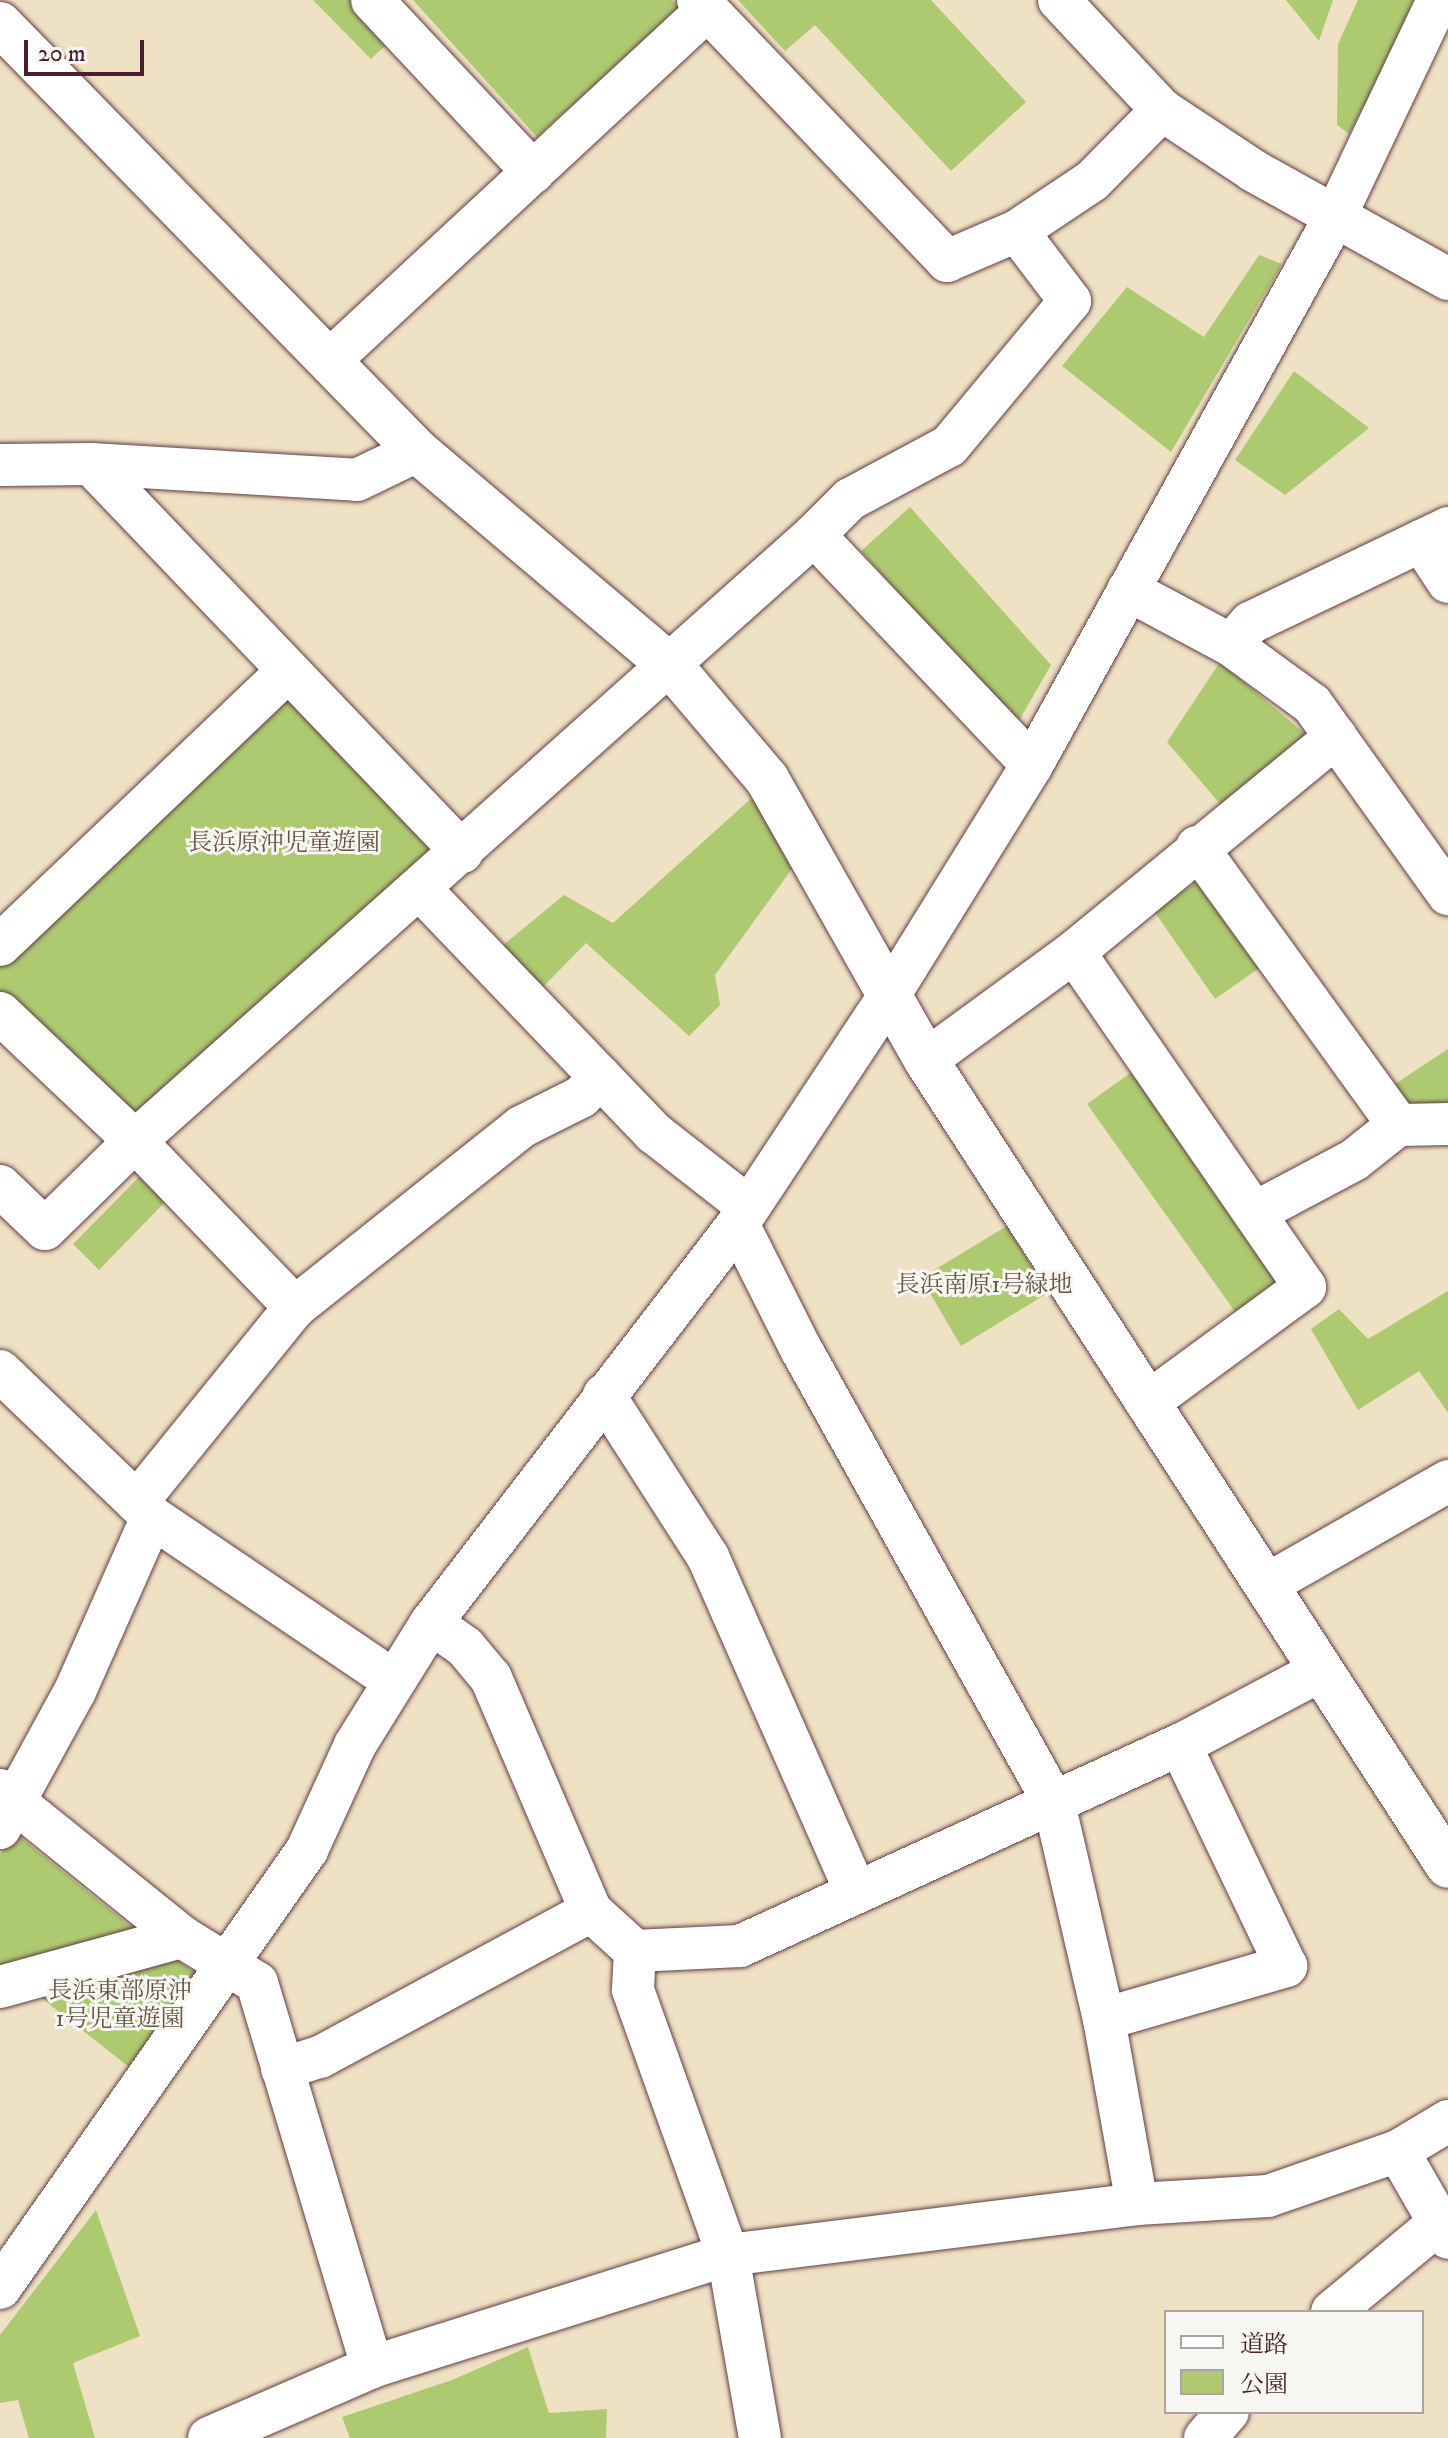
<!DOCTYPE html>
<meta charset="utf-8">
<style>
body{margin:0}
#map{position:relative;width:1448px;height:2438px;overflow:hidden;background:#efe1c4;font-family:"IM FELL DW Pica","Noto Serif JP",serif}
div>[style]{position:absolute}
.green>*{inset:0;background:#adca71}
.roads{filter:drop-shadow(0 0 2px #633c42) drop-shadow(0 0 2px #633c42)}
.minor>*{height:42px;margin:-21px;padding:0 21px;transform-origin:21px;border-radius:21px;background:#fff}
.tertiary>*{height:44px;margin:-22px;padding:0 22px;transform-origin:22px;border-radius:22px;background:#fff}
span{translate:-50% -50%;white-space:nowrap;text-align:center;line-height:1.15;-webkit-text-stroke:6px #f6f6f2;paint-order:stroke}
.park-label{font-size:24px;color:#685240}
.legend{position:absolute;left:1164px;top:2310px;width:260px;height:104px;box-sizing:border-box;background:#f6f6f2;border:2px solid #b1a0a2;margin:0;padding:10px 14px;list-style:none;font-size:24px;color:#4a1f2b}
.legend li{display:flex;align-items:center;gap:16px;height:40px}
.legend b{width:40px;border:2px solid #b1a0a2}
.scale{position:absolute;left:24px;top:40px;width:120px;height:36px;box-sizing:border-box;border:4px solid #4a1f2b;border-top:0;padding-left:10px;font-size:24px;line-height:28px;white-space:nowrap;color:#4a1f2b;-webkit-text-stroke:6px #f6f6f2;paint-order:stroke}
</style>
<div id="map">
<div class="green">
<i style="clip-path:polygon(313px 0,352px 0,391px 40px,371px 59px)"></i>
<i style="clip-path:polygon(413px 0,672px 0,679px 8px,537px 137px)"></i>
<i style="clip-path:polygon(738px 0,931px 0,1026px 102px,951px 171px,815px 25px,785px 51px)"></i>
<i style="clip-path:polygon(1286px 0,1333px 0,1319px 41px)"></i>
<i style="clip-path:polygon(1358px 0,1420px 0,1349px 134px,1337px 125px,1338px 44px)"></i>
<i style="clip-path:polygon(1259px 255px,1282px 264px,1171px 452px,1062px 366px,1127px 287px,1204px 337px)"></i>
<i style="clip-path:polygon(1294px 371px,1369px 428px,1285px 495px,1235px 460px)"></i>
<i style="clip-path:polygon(910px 507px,1051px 665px,1017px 724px,861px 551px)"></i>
<i style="clip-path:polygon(1220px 662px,1311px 739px,1222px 806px,1167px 742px)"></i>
<i style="clip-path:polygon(286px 692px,443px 849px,132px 1121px,0 993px,0 965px)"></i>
<i style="clip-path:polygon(755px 795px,794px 866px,715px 975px,720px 1005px,689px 1036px,586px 943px,541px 989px,502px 946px,564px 895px,613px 923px)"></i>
<i style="clip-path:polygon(1204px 877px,1265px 964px,1215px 999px,1154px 911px)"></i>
<i style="clip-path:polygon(1448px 1049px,1448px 1111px,1408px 1110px,1392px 1086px)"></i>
<i style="clip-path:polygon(1136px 1069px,1285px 1278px,1236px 1313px,1087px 1104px)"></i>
<i style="clip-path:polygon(139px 1177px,165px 1202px,99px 1270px,73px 1244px)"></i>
<i style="clip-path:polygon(1007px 1226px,1048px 1293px,961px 1346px,921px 1278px)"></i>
<i style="clip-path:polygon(1448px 1291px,1448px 1413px,1419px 1371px,1358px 1410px,1311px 1329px,1339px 1309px,1368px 1339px)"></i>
<i style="clip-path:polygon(15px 1833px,139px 1933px,0 1970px,0 1854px)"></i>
<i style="clip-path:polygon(162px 1949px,195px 1973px,129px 2067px,30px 1989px)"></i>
<i style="clip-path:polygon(96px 2210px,140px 2336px,73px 2363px,95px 2438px,29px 2438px,18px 2400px,0 2403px,0 2335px)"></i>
<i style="clip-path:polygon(528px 2347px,549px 2413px,607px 2409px,606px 2438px,350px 2438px,342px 2417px,452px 2380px)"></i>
</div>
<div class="roads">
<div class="minor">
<i style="left:372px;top:0;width:236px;rotate:46.9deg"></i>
<i style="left:698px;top:0;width:361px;rotate:46.3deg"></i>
<i style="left:947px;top:261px;width:76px;rotate:-23.2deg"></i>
<i style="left:1017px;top:231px;width:90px;rotate:-33.7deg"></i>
<i style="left:1092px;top:181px;width:100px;rotate:-45.4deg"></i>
<i style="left:1059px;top:0;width:151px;rotate:46.9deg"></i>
<i style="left:1162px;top:110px;width:110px;rotate:33.5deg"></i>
<i style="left:1254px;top:171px;width:222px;rotate:29.1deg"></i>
<i style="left:1017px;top:231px;width:88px;rotate:52.9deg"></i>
<i style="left:1070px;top:301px;width:189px;rotate:129.8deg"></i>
<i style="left:949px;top:446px;width:112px;rotate:151.8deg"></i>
<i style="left:850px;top:499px;width:51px;rotate:135deg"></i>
<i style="left:814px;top:535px;width:317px;rotate:46.5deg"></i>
<i style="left:329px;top:361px;width:516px;rotate:-42.88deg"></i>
<i style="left:91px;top:464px;width:266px;rotate:3.4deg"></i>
<i style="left:357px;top:480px;width:67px;rotate:-25.8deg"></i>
<i style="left:0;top:465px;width:91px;rotate:-0.6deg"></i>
<i style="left:91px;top:464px;width:537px;rotate:46.28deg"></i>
<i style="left:1421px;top:541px;width:49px;rotate:56.6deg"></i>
<i style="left:1128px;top:590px;width:117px;rotate:28.1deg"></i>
<i style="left:1231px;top:645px;width:100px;rotate:36.1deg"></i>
<i style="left:1312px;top:704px;width:234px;rotate:54.4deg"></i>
<i style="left:1231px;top:645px;width:29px;rotate:-49deg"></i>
<i style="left:1250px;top:623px;width:220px;rotate:-25.6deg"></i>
<i style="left:1197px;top:847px;width:343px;rotate:54.1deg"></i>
<i style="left:1398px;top:1125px;width:56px;rotate:141.5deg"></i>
<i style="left:1354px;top:1160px;width:111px;rotate:152deg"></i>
<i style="left:420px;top:889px;width:338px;rotate:46.2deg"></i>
<i style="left:654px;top:1133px;width:117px;rotate:38deg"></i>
<i style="left:0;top:945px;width:398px;rotate:-43.6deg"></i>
<i style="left:1074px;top:952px;width:407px;rotate:55.4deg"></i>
<i style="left:1305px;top:1287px;width:196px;rotate:143.7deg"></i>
<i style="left:0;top:1013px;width:186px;rotate:43.5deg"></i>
<i style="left:135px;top:1141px;width:231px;rotate:46.1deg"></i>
<i style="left:926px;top:1060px;width:183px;rotate:-36.1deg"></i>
<i style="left:1074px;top:952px;width:339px;rotate:-39.4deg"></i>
<i style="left:1398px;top:1125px;width:50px;rotate:-1.1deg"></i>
<i style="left:0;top:1186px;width:62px;rotate:43.7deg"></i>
<i style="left:45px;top:1229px;width:126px;rotate:-44.4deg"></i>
<i style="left:135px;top:1141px;width:910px;rotate:-41.75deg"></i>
<i style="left:738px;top:1224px;width:140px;rotate:63.3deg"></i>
<i style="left:801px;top:1349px;width:520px;rotate:60.87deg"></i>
<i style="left:1054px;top:1803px;width:222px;rotate:77deg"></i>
<i style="left:1104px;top:2019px;width:190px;rotate:-16.2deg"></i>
<i style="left:1286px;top:1966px;width:245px;rotate:-115.6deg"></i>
<i style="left:0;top:1371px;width:211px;rotate:43.8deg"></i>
<i style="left:152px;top:1517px;width:291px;rotate:34.1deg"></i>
<i style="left:604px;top:1395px;width:193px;rotate:57.3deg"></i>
<i style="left:708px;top:1557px;width:367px;rotate:66.2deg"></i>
<i style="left:137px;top:1502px;width:251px;rotate:-51deg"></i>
<i style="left:295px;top:1307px;width:289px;rotate:-38.5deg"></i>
<i style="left:521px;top:1127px;width:67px;rotate:-26.6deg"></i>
<i style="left:581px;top:1097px;width:28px;rotate:-46deg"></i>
<i style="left:1266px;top:1585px;width:210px;rotate:-29.7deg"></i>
<i style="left:431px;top:1623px;width:42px;rotate:35.2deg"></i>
<i style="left:465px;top:1647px;width:40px;rotate:50deg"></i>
<i style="left:491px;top:1678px;width:254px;rotate:66.8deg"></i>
<i style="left:591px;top:1911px;width:59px;rotate:42.3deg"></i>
<i style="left:635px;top:1951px;width:105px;rotate:-2.7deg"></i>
<i style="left:740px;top:1946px;width:484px;rotate:-24.6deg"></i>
<i style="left:1180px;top:1745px;width:156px;rotate:-27.9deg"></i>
<i style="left:0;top:1790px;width:234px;rotate:38.9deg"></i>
<i style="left:0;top:1828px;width:156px;rotate:-61.3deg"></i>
<i style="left:75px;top:1691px;width:190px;rotate:-66.1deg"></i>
<i style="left:635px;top:1951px;width:39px;rotate:93deg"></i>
<i style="left:633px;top:1990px;width:282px;rotate:70.3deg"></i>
<i style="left:728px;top:2255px;width:186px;rotate:80.1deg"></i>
<i style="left:0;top:1987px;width:189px;rotate:-15.4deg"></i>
<i style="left:182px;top:1937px;width:88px;rotate:31.5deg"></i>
<i style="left:257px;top:1983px;width:401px;rotate:73.3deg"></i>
<i style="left:1104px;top:2019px;width:188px;rotate:79.9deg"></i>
<i style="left:282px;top:2069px;width:40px;rotate:-18deg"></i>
<i style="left:320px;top:2057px;width:308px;rotate:-28.3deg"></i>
<i style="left:1398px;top:2151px;width:100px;rotate:60.1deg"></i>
<i style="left:0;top:2288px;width:535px;rotate:-54.97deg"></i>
<i style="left:307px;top:1850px;width:115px;rotate:-65.4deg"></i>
<i style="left:355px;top:1745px;width:144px;rotate:-58.1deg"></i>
<i style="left:431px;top:1623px;width:503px;rotate:-52.42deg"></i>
<i style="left:738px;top:1224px;width:276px;rotate:-56.5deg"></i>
<i style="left:890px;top:994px;width:269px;rotate:-58.2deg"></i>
<i style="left:1032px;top:765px;width:626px;rotate:-61.06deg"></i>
<i style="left:1335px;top:217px;width:240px;rotate:-64.6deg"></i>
<i style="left:1332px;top:2312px;width:139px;rotate:-39.8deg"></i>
<i style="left:209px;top:2438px;width:178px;rotate:-23.5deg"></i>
<i style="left:372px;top:2367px;width:373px;rotate:-17.5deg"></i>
<i style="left:728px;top:2255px;width:412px;rotate:-7.1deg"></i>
<i style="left:1137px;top:2204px;width:131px;rotate:-3.5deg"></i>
<i style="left:1268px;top:2196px;width:138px;rotate:-19.1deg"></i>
<i style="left:1398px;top:2151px;width:58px;rotate:-31deg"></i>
<i style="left:1205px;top:2438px;width:35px;rotate:-49deg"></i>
</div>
<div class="tertiary">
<i style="left:0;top:24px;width:597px;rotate:45.68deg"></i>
<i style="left:417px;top:451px;width:334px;rotate:40.3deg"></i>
<i style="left:672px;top:667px;width:147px;rotate:49.7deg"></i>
<i style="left:767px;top:779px;width:323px;rotate:60.5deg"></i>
<i style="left:926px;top:1060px;width:960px;rotate:57.07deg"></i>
</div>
</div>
<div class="park-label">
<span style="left:284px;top:844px">長浜原沖児童遊園</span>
<span style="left:984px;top:1286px">長浜南原1号緑地</span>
<span style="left:120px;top:2006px">長浜東部原沖<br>1号児童遊園</span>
</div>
<ul class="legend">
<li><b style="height:10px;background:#fff"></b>道路</li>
<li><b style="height:22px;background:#adca71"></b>公園</li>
</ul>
<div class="scale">20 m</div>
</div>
